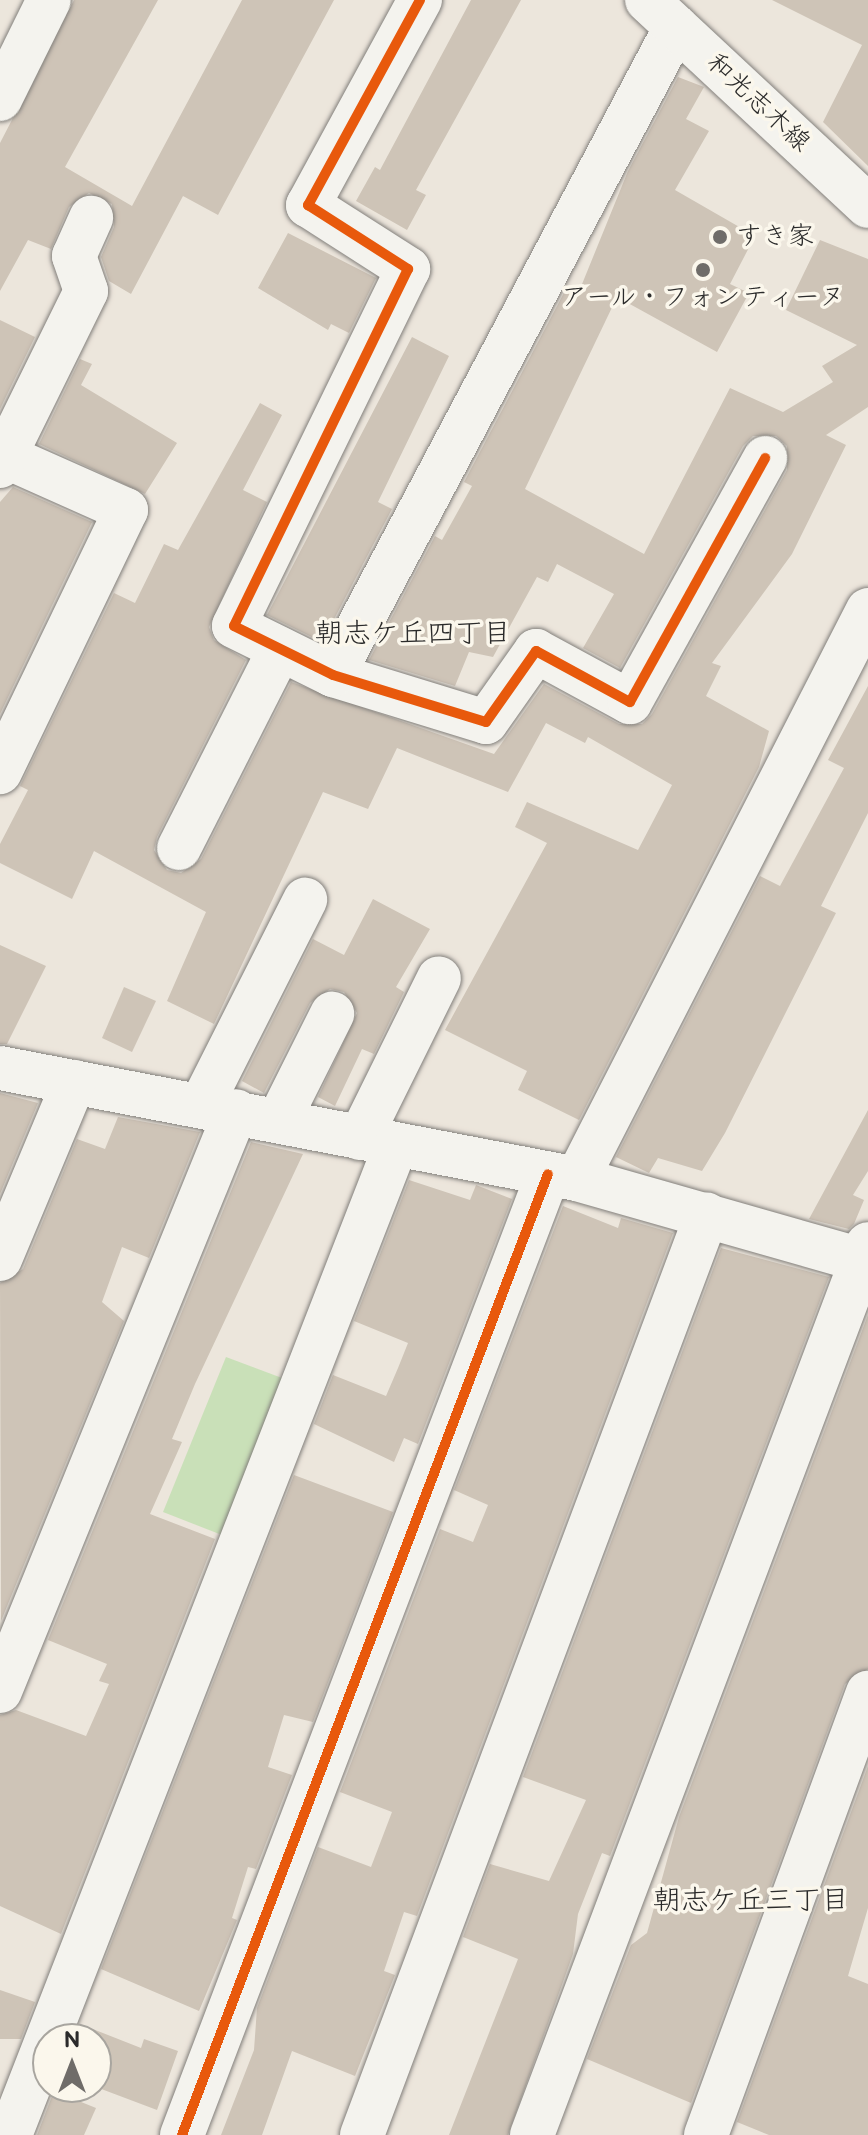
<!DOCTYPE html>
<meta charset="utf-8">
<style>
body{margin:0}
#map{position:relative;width:868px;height:2135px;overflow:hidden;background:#ece6dc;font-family:"Balsamiq Sans","Klee One",sans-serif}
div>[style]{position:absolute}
.green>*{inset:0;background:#c9e0b8}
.building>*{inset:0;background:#cec4b7}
.roads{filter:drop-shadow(0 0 2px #827f7b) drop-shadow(0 0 2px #827f7b)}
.minor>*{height:44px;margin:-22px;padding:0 22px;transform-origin:22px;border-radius:22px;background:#f4f3ee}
.major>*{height:44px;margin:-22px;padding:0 22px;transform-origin:22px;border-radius:22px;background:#f4f3ee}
.cycleway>*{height:10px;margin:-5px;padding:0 5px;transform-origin:5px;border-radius:5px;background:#e8590c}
.dots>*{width:22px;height:22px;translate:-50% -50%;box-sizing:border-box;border:4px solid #fbf7ec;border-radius:50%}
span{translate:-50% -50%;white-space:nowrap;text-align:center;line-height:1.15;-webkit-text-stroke:7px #fbf7ec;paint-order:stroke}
.street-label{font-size:26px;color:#2b2b2b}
.poi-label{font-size:26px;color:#2b2b2b}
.left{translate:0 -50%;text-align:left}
.neighbourhood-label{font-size:28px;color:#2b2b2b}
.north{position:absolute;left:32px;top:2023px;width:80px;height:80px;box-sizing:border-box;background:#fbf7ec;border:2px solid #a8a59f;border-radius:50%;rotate:0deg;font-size:22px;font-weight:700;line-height:32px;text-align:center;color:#2b2b2b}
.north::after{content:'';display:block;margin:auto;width:28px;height:36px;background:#6f6c69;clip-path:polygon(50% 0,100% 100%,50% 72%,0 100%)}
</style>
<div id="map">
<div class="green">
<i style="clip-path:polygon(226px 1357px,290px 1381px,227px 1537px,163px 1512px)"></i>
</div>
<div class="building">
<i style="clip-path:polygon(74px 0,158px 0,65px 167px,132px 206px,242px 0,334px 0,218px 215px,183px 196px,131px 294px,109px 281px,101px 257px,114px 227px,112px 204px,89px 193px,69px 207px,51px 249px,28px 240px,0 291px,0 143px)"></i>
<i style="clip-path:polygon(471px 0,521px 0,416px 190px,426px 195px,407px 230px,356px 201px,375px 167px,380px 170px)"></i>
<i style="clip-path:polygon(772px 0,868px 0,868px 166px,823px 122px,862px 45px)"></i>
<i style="clip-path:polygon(678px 77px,704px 87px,686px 119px,709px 131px,675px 190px,755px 236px,730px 284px,749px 293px,717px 352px,617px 297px,525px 489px,644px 554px,730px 388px,783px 412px,833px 382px,822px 366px,857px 345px,786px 310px,820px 240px,868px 259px,868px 407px,826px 435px,846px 445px,792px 554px,712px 663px,721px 666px,706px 696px,769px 731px,759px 767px,579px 1120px,518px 1090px,527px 1071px,445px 1030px,547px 843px,515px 827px,527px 802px,638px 850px,672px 785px,588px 737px,585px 743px,546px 723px,508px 792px,397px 748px,368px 809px,323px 792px,214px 1024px,167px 1001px,206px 912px,94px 851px,72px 899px,0 863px,0 844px,28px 790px,20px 786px,114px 593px,135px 603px,164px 544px,178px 550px,260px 403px,282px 415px,243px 490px,267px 502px,209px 627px,214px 640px,246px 660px,157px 837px,154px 850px,167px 870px,181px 873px,201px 859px,291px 682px,494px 754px,544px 684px,619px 724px,642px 724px,652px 714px,787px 470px,787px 446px,776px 436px,753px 436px,743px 446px,620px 668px,583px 648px,614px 594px,557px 564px,548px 582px,537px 577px,493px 657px,469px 652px,455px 686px,369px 660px,435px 536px,442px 540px,472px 486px,464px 482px,566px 289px,578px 294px,628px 171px)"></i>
<i style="clip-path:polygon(288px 233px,376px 278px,349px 333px,331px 324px,328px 330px,258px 288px)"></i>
<i style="clip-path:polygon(0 320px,35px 337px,0 409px)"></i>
<i style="clip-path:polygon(412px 337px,449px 356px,378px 502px,392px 509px,322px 642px,267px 615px)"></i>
<i style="clip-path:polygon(80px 359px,92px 364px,81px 385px,177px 443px,145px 494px,39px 444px)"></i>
<i style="clip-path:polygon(13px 487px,92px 522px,0 714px,0 502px)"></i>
<i style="clip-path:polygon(868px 686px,868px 813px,821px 906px,836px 913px,725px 1133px,702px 1171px,658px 1158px,649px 1173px,616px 1157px,760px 876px,780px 886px,844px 768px,828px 760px)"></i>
<i style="clip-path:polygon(373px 899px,430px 929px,396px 987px,404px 992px,374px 1054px,362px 1049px,335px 1106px,318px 1097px,357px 1013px,344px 992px,330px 989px,310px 1003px,264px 1093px,242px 1081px,313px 939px,344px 955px)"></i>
<i style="clip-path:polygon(0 945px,46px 966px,7px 1044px,0 1044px)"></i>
<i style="clip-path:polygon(124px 987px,156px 1001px,132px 1052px,102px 1038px)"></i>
<i style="clip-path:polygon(0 1093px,38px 1103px,0 1194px)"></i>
<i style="clip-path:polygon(868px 1110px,868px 1171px,853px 1195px,864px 1200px,854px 1224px,849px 1229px,809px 1219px)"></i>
<i style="clip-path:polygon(118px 1117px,200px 1132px,149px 1258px,122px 1247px,102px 1302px,124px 1321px,1px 1621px,0 1283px,23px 1269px,77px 1139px,105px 1149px)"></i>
<i style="clip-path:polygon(251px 1142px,303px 1154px,195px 1384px,172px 1439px,182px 1442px,150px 1514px,215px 1539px,61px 1934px,0 1906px,0 1715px,16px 1710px,86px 1736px,109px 1684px,99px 1681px,107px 1664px,48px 1640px)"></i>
<i style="clip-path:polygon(409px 1180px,470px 1200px,476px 1185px,512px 1199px,418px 1444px,404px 1438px,394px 1462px,314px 1424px,333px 1375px,386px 1396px,398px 1368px,408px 1343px,354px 1321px)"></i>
<i style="clip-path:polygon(563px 1206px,618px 1228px,621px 1218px,673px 1233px,417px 1916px,404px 1912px,384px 1971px,395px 1975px,355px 2076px,292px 2051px,262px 2135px,221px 2135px,254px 2050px,257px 2008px,318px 1847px,371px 1867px,392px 1812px,340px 1792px,440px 1529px,473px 1542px,488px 1505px,454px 1490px)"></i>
<i style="clip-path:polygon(721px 1248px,829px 1277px,610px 1856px,602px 1853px,578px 1914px,573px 1954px,508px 2135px,449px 2135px,518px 1959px,463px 1937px,490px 1864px,549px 1881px,586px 1800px,523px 1777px)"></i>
<i style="clip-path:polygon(868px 1315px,868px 1669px,845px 1684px,691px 2103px,587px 2059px,631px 1945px,647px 1933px,679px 1817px)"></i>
<i style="clip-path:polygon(294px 1475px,393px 1512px,313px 1722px,284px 1715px,268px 1767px,292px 1775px,256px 1869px,248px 1867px,232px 1918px,237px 1920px,199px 2011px,101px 1969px)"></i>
<i style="clip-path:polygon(868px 1766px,868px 1908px,848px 1976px,868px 1984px,868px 2135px,769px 2135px,737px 2122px)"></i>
<i style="clip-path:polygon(0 1990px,35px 2002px,21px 2039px,0 2039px)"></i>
<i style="clip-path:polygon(80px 2024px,141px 2048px,144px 2039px,178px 2051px,157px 2110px,96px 2087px,96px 2039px,74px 2039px)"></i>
<i style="clip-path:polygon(54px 2091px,96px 2108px,84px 2135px,37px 2135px)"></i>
</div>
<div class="roads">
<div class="minor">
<i style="left:420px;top:0;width:234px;rotate:118.6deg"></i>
<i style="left:308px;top:205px;width:119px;rotate:32.6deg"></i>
<i style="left:408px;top:269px;width:397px;rotate:116deg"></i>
<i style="left:234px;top:626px;width:110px;rotate:26.3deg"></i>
<i style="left:333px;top:675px;width:160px;rotate:17.1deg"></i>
<i style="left:486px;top:722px;width:87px;rotate:-54.8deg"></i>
<i style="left:536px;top:651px;width:107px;rotate:28.5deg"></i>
<i style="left:630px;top:702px;width:279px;rotate:-61deg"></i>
<i style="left:0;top:99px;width:110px;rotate:-63.7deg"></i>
<i style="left:0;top:454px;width:138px;rotate:24deg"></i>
<i style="left:126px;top:510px;width:291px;rotate:115.7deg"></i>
<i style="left:0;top:466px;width:195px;rotate:-63.8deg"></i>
<i style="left:86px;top:291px;width:37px;rotate:-109deg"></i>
<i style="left:74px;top:256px;width:42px;rotate:-65.9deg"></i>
<i style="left:333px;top:675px;width:733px;rotate:-62.11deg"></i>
<i style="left:179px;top:848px;width:223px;rotate:-63.1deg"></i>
<i style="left:0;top:1068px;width:588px;rotate:10.89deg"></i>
<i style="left:577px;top:1179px;width:303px;rotate:15.9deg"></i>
<i style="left:202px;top:1104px;width:229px;rotate:-63.2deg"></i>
<i style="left:279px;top:1120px;width:119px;rotate:-63.4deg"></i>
<i style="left:360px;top:1138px;width:178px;rotate:-63.7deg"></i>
<i style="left:577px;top:1179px;width:639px;rotate:-62.91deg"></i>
<i style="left:0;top:1259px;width:192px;rotate:-67.3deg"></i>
<i style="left:0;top:1691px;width:626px;rotate:-67.86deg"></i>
<i style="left:10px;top:2135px;width:1063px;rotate:-68.7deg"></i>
<i style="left:182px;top:2135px;width:1028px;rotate:-69.15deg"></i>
<i style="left:362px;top:2135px;width:983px;rotate:-69.46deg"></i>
<i style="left:532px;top:2135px;width:952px;rotate:-69.34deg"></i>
<i style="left:706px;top:2135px;width:471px;rotate:-69.9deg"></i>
</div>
<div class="major">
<i style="left:647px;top:0;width:302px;rotate:43deg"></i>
</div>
</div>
<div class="cycleway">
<i style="left:420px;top:0;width:234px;rotate:118.6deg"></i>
<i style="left:308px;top:205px;width:119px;rotate:32.6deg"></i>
<i style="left:408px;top:269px;width:397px;rotate:116deg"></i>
<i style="left:234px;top:626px;width:110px;rotate:26.3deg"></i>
<i style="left:333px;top:675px;width:160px;rotate:17.1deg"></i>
<i style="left:486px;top:722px;width:87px;rotate:-54.8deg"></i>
<i style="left:536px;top:651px;width:107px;rotate:28.5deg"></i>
<i style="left:630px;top:702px;width:279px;rotate:-61deg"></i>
<i style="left:182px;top:2135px;width:1028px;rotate:-69.15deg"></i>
</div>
<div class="dots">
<i style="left:720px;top:237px;background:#6f6c69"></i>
<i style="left:703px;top:270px;background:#6f6c69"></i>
</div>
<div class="street-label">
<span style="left:758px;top:103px;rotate:43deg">和光志木線</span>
</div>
<div class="poi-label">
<span class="left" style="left:736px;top:237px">すき家</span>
<span style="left:703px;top:298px">アール・フォンティーヌ</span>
</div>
<div class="neighbourhood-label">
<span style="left:413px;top:634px">朝志ケ丘四丁目</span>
<span style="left:751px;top:1901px">朝志ケ丘三丁目</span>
</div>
<div class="north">N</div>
</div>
